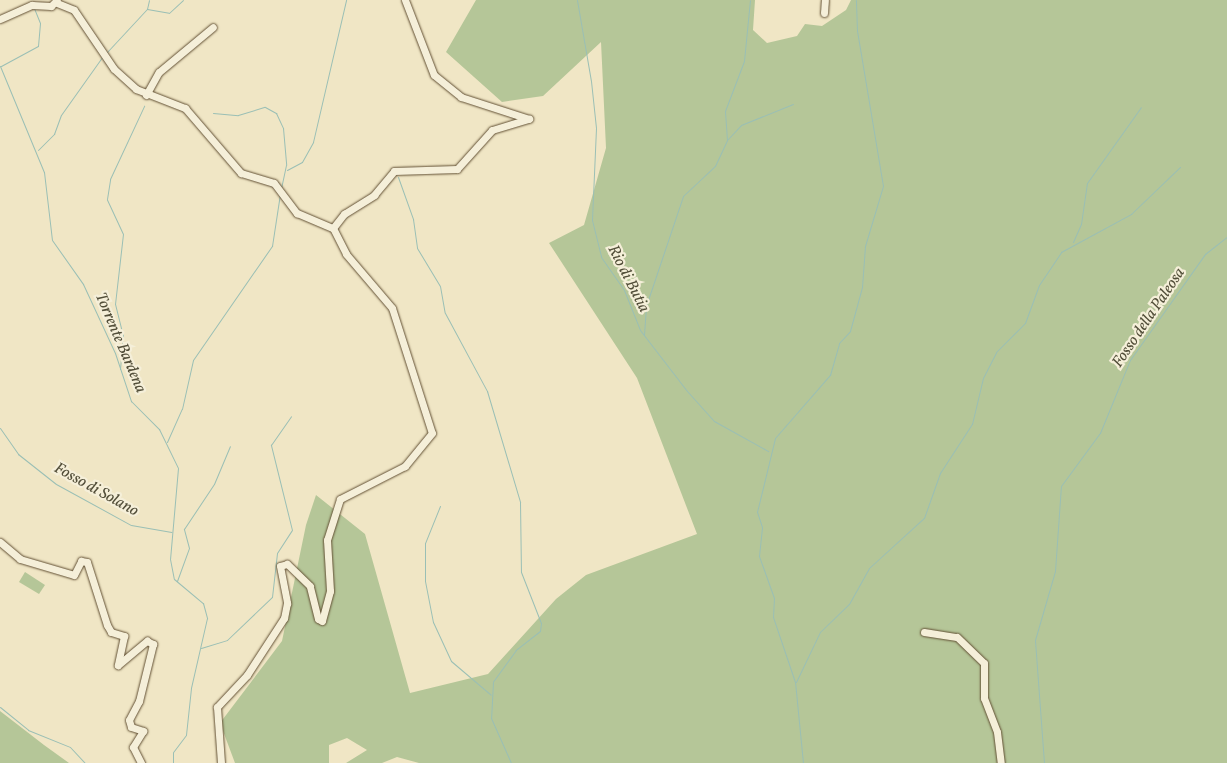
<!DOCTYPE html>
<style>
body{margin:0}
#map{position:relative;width:1227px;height:763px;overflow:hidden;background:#f0e6c5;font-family:Vollkorn,serif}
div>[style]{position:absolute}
.green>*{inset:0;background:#b5c698}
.stream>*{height:1px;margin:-0.5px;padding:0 0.5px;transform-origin:0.5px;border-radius:0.5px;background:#9abfb5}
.roads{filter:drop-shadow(0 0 1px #625034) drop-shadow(0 0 1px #625034)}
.minor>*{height:7px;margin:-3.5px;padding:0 3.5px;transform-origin:3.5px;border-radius:3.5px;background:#f5efd9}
span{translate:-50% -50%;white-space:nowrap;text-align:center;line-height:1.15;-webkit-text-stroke:4.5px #f5efd9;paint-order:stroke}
.water-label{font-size:16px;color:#524e39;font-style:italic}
</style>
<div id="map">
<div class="green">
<i style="clip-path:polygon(476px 0,755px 0,753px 30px,767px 43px,797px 36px,805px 24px,822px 26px,846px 10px,851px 0,1227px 0,1227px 763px,419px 763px,397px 757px,382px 763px,346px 763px,367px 750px,347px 738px,329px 745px,329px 763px,235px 763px,220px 723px,282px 641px,306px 525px,316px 495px,365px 534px,410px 693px,488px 674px,556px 599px,586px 575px,697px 534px,637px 378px,549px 243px,584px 225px,606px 148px,601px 42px,543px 96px,502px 102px,446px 52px)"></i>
<i style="clip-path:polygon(25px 572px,45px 585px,39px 594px,19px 582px)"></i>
<i style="clip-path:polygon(0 711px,44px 745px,69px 763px,0 763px)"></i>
</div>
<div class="stream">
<i style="left:577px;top:0;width:82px;rotate:80.2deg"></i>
<i style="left:591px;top:81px;width:47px;rotate:83.9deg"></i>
<i style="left:596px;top:128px;width:92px;rotate:92.5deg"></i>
<i style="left:592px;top:220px;width:38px;rotate:76deg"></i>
<i style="left:601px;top:257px;width:40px;rotate:55.1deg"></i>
<i style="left:624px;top:290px;width:43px;rotate:68.2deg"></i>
<i style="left:640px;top:330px;width:77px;rotate:52.4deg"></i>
<i style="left:687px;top:391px;width:40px;rotate:48deg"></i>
<i style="left:714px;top:421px;width:62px;rotate:29.1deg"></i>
<i style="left:147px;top:9px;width:22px;rotate:10deg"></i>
<i style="left:169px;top:13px;width:19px;rotate:-43deg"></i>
<i style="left:107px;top:52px;width:59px;rotate:-47.1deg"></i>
<i style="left:147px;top:9px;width:9px;rotate:-77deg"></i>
<i style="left:0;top:66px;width:115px;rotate:67.5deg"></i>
<i style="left:44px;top:172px;width:68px;rotate:83.3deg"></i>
<i style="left:52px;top:240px;width:54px;rotate:54.8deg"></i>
<i style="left:83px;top:284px;width:76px;rotate:65.1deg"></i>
<i style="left:115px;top:353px;width:51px;rotate:71.6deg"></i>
<i style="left:131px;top:401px;width:40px;rotate:45deg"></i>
<i style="left:159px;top:429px;width:43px;rotate:64deg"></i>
<i style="left:178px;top:468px;width:91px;rotate:95deg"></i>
<i style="left:170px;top:559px;width:20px;rotate:79deg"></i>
<i style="left:174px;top:579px;width:38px;rotate:40deg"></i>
<i style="left:203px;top:603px;width:16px;rotate:75deg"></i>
<i style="left:207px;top:618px;width:72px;rotate:102.9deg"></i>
<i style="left:191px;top:688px;width:47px;rotate:96.1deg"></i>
<i style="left:186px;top:735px;width:21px;rotate:127deg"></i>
<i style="left:173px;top:752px;width:11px;rotate:90deg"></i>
<i style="left:1px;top:66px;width:42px;rotate:-28.4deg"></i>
<i style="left:38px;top:46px;width:23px;rotate:-85deg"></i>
<i style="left:40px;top:23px;width:16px;rotate:-112deg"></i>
<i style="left:213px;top:113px;width:25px;rotate:5deg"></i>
<i style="left:238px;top:115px;width:28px;rotate:-17deg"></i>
<i style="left:265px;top:107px;width:13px;rotate:29deg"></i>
<i style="left:276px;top:113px;width:17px;rotate:65deg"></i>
<i style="left:283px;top:128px;width:37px;rotate:85deg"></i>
<i style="left:286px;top:165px;width:24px;rotate:102deg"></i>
<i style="left:728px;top:139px;width:19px;rotate:-47deg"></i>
<i style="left:741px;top:125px;width:56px;rotate:-22deg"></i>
<i style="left:38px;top:150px;width:23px;rotate:-45deg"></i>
<i style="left:54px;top:134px;width:20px;rotate:-70deg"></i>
<i style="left:61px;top:115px;width:72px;rotate:-54.6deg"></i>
<i style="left:287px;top:170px;width:17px;rotate:-28deg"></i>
<i style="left:302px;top:162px;width:23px;rotate:-61deg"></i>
<i style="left:313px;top:142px;width:146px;rotate:-76.9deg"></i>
<i style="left:398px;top:177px;width:45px;rotate:70.3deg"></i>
<i style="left:413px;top:219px;width:29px;rotate:82deg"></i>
<i style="left:417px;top:248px;width:44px;rotate:58.8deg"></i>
<i style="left:440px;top:286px;width:27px;rotate:80deg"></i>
<i style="left:445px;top:313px;width:89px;rotate:61.7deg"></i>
<i style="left:487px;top:391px;width:116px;rotate:73.4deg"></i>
<i style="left:520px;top:502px;width:70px;rotate:89.2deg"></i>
<i style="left:521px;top:572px;width:55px;rotate:68.6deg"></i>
<i style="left:541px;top:623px;width:8px;rotate:97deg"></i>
<i style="left:540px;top:631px;width:31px;rotate:142deg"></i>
<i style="left:516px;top:650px;width:39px;rotate:126deg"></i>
<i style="left:493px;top:682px;width:36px;rotate:93deg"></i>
<i style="left:491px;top:718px;width:49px;rotate:66deg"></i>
<i style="left:1073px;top:242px;width:20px;rotate:-66deg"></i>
<i style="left:1081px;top:224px;width:41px;rotate:-81.7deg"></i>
<i style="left:1087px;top:183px;width:93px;rotate:-54.6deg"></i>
<i style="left:644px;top:335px;width:29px;rotate:-86deg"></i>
<i style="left:646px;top:306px;width:116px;rotate:-71.4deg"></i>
<i style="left:683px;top:196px;width:44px;rotate:-43.2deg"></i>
<i style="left:715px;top:166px;width:29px;rotate:-65deg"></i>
<i style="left:727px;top:140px;width:29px;rotate:-94deg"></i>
<i style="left:725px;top:111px;width:53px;rotate:-69.2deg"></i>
<i style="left:744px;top:61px;width:61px;rotate:-84.4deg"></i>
<i style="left:120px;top:369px;width:33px;rotate:-85deg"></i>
<i style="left:123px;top:336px;width:33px;rotate:-104deg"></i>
<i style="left:115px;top:304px;width:70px;rotate:-83.5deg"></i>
<i style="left:123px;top:234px;width:38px;rotate:-115deg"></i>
<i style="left:107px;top:199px;width:20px;rotate:-81deg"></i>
<i style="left:110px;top:179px;width:81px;rotate:-65deg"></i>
<i style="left:0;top:428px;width:32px;rotate:55deg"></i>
<i style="left:18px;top:454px;width:48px;rotate:38.3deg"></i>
<i style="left:56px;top:484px;width:85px;rotate:28.7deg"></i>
<i style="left:131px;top:525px;width:41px;rotate:9.9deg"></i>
<i style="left:167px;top:442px;width:36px;rotate:-66deg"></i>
<i style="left:182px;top:409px;width:50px;rotate:-77.3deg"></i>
<i style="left:193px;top:360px;width:139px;rotate:-55.3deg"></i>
<i style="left:272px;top:246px;width:53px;rotate:-81.3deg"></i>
<i style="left:440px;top:506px;width:40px;rotate:112deg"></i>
<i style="left:425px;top:543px;width:38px;rotate:90deg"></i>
<i style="left:425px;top:581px;width:42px;rotate:79deg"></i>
<i style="left:433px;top:622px;width:43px;rotate:65.2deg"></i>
<i style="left:451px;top:661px;width:52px;rotate:40.4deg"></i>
<i style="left:177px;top:581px;width:35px;rotate:-70deg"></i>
<i style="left:189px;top:548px;width:20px;rotate:-105deg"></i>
<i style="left:184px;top:529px;width:54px;rotate:-56.3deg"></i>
<i style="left:214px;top:484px;width:41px;rotate:-67.2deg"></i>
<i style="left:201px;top:648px;width:27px;rotate:-17deg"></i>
<i style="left:227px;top:640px;width:62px;rotate:-43.7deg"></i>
<i style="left:272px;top:597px;width:44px;rotate:-83.5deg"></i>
<i style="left:277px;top:553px;width:27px;rotate:-57deg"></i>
<i style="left:292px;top:530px;width:88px;rotate:-103.9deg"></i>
<i style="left:271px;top:445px;width:35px;rotate:-55deg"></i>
<i style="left:796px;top:682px;width:55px;rotate:-64.4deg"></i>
<i style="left:820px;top:632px;width:40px;rotate:-44deg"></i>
<i style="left:849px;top:604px;width:41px;rotate:-60.9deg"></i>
<i style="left:869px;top:568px;width:74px;rotate:-42.3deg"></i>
<i style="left:924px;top:518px;width:48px;rotate:-70.4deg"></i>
<i style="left:940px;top:473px;width:59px;rotate:-56.9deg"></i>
<i style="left:972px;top:424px;width:47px;rotate:-76.6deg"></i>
<i style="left:983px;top:378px;width:29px;rotate:-63deg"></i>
<i style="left:996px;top:352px;width:41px;rotate:-45deg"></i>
<i style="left:1025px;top:323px;width:40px;rotate:-69.8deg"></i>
<i style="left:1039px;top:285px;width:40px;rotate:-56deg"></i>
<i style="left:1061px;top:252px;width:80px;rotate:-28.5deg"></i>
<i style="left:1131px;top:214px;width:68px;rotate:-43.8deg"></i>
<i style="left:0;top:707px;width:36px;rotate:39deg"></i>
<i style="left:28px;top:730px;width:45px;rotate:22deg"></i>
<i style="left:70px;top:747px;width:22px;rotate:47deg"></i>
<i style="left:803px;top:763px;width:81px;rotate:-95.6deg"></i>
<i style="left:795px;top:682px;width:69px;rotate:-108.7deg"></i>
<i style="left:773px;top:617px;width:19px;rotate:-87deg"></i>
<i style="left:774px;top:598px;width:45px;rotate:-109.7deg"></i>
<i style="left:759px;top:556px;width:29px;rotate:-84deg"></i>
<i style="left:762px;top:527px;width:16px;rotate:-108deg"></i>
<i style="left:757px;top:512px;width:76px;rotate:-76.3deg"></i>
<i style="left:775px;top:438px;width:84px;rotate:-48.9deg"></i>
<i style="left:830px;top:375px;width:33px;rotate:-74deg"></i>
<i style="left:839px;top:343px;width:16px;rotate:-47deg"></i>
<i style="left:850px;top:331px;width:46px;rotate:-74.7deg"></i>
<i style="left:862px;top:287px;width:41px;rotate:-85.8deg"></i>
<i style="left:865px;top:246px;width:63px;rotate:-73.3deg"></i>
<i style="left:883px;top:186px;width:157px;rotate:-99.5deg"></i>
<i style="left:857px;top:31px;width:31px;rotate:-92deg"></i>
<i style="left:1044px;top:763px;width:123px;rotate:-94.2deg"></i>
<i style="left:1035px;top:640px;width:72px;rotate:-73.8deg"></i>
<i style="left:1055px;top:571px;width:85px;rotate:-86deg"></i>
<i style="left:1061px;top:486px;width:66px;rotate:-53.7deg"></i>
<i style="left:1100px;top:433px;width:79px;rotate:-67.7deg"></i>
<i style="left:1130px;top:360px;width:130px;rotate:-54.7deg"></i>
<i style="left:1205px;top:254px;width:28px;rotate:-38deg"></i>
</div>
<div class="roads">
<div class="minor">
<i style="left:405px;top:0;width:80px;rotate:68.9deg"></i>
<i style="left:434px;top:75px;width:35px;rotate:39deg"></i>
<i style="left:461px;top:97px;width:71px;rotate:17.9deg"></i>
<i style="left:57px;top:3px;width:18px;rotate:22deg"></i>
<i style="left:74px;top:10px;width:71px;rotate:55.9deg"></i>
<i style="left:114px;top:69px;width:30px;rotate:42deg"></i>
<i style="left:136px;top:89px;width:53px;rotate:21.2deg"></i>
<i style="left:185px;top:108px;width:86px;rotate:49.3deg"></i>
<i style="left:241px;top:173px;width:34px;rotate:17deg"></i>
<i style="left:274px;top:183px;width:38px;rotate:53deg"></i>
<i style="left:297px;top:213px;width:39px;rotate:23deg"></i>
<i style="left:333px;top:228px;width:29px;rotate:63deg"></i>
<i style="left:346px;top:254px;width:71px;rotate:49.6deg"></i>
<i style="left:392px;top:308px;width:131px;rotate:72.3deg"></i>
<i style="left:432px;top:433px;width:43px;rotate:129.3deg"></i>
<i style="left:405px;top:466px;width:73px;rotate:153.1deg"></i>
<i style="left:340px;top:499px;width:43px;rotate:107.6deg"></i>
<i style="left:327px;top:540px;width:51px;rotate:86.6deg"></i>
<i style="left:330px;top:591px;width:31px;rotate:105deg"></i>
<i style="left:322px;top:621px;width:4px;rotate:-153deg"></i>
<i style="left:318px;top:619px;width:34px;rotate:-104deg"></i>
<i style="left:310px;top:586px;width:32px;rotate:-136deg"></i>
<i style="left:287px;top:564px;width:7px;rotate:164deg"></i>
<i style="left:280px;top:566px;width:38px;rotate:79deg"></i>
<i style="left:287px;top:603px;width:15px;rotate:101deg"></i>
<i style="left:284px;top:618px;width:68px;rotate:123deg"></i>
<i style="left:247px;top:675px;width:44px;rotate:133.2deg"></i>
<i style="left:217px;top:707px;width:56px;rotate:85.9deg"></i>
<i style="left:824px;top:13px;width:13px;rotate:-86deg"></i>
<i style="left:0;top:19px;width:35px;rotate:-24deg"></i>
<i style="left:32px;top:5px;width:19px;rotate:3deg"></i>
<i style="left:51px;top:6px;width:8px;rotate:-45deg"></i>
<i style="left:146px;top:95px;width:26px;rotate:-61deg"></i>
<i style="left:159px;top:72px;width:70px;rotate:-39.8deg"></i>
<i style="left:333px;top:228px;width:18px;rotate:-52deg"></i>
<i style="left:344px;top:214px;width:36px;rotate:-32deg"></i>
<i style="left:374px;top:195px;width:31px;rotate:-50deg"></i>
<i style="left:394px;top:171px;width:63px;rotate:-1.8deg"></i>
<i style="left:457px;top:169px;width:52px;rotate:-48.1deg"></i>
<i style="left:492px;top:130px;width:39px;rotate:-17deg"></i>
<i style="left:0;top:542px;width:26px;rotate:40deg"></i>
<i style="left:20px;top:559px;width:56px;rotate:16.5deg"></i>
<i style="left:74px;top:575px;width:16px;rotate:-63deg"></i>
<i style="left:81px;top:561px;width:6px;rotate:9deg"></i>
<i style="left:87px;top:562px;width:66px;rotate:72.4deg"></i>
<i style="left:107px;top:625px;width:8px;rotate:60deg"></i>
<i style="left:111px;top:632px;width:14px;rotate:17deg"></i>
<i style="left:124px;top:636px;width:30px;rotate:102deg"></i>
<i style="left:118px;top:665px;width:38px;rotate:-40deg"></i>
<i style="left:147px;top:641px;width:7px;rotate:27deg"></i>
<i style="left:153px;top:644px;width:59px;rotate:103.8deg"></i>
<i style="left:139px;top:701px;width:21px;rotate:118deg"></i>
<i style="left:129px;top:720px;width:7px;rotate:74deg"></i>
<i style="left:131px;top:727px;width:13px;rotate:18deg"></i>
<i style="left:143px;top:731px;width:19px;rotate:122deg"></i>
<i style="left:133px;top:747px;width:18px;rotate:63deg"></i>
<i style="left:924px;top:632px;width:33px;rotate:9deg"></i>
<i style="left:957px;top:637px;width:37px;rotate:44deg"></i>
<i style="left:984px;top:663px;width:35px;rotate:90deg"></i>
<i style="left:984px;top:698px;width:36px;rotate:69deg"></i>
<i style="left:997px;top:732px;width:31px;rotate:83deg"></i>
</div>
</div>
<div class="water-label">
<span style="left:628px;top:279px;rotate:63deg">Rio di Butia</span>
<span style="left:1149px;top:318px;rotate:-56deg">Fosso della Paleosa</span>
<span style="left:120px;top:343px;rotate:67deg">Torrente Bardena</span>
<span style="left:96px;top:490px;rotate:29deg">Fosso di Solano</span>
</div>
</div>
